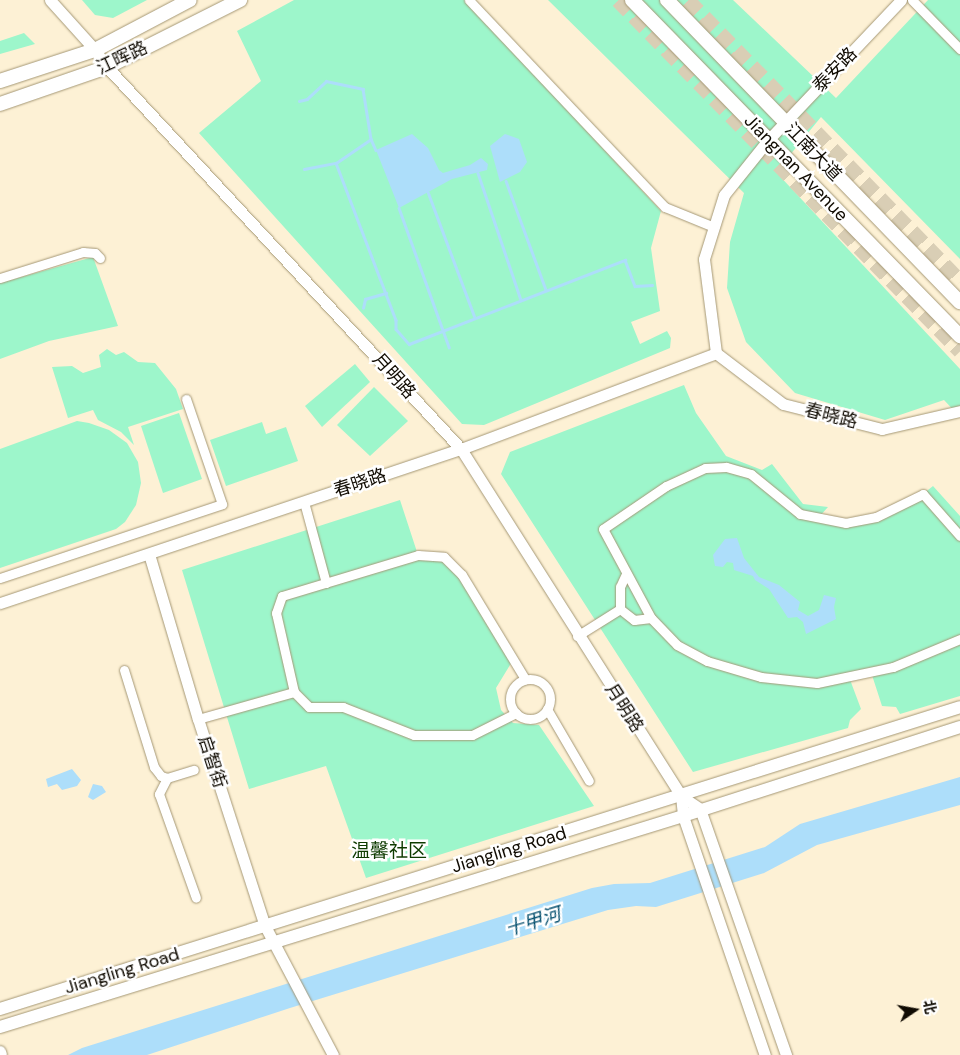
<!DOCTYPE html>
<meta charset="utf-8">
<style>
body{margin:0}
#map{position:relative;width:960px;height:1055px;overflow:hidden;background:#fdf1d5;font-family:"DM Sans","Noto Sans SC",sans-serif}
div>[style]{position:absolute}
.green>*{inset:0;background:#9df6cb}
.water>*{inset:0;background:#addefa}
.stream>*{height:2.5px;margin:-1.25px;padding:0 1.25px;transform-origin:1.25px;border-radius:1.25px;background:#addefa}
.trunk-tunnel>*{height:15px;margin-top:-7.5px;transform-origin:0;background:repeating-linear-gradient(90deg,#d9ceb5 0 15px,transparent 0 23px)}
.roads{filter:drop-shadow(0 0 1px #a59876) drop-shadow(0 0 1px #a59876)}
.minor>*{height:9px;margin:-4.5px;padding:0 4.5px;transform-origin:4.5px;border-radius:4.5px;background:#fff}
.minor>.ring{margin:-4.5px;padding:0;box-sizing:content-box;background:none;border:9px solid #fff;border-radius:50%}
.tertiary>*{height:11px;margin:-5.5px;padding:0 5.5px;transform-origin:5.5px;border-radius:5.5px;background:#fff}
.secondary>*{height:12px;margin:-6px;padding:0 6px;transform-origin:6px;border-radius:6px;background:#fff}
.primary>*{height:14px;margin:-7px;padding:0 7px;transform-origin:7px;border-radius:7px;background:#fff}
span{translate:-50% -50%;white-space:nowrap;text-align:center;line-height:1.15;-webkit-text-stroke:5px #fff;paint-order:stroke}
.street-label{font-size:18px;color:#100b02}
.neighbourhood-label{font-size:19px;color:#0e3b00}
.water-label{font-size:19px;color:#024e6d;font-style:italic}
.north{position:absolute;left:890px;top:985px;width:50px;height:50px;-webkit-text-stroke:4px #fff;paint-order:stroke;rotate:78deg;font-size:14px;font-weight:700;line-height:20px;text-align:center;color:#100b02}
.north::after{content:'';display:block;margin:auto;width:18px;height:22px;background:#100b02;clip-path:polygon(50% 0,100% 100%,50% 72%,0 100%)}
</style>
<div id="map">
<div class="green">
<i style="clip-path:polygon(82px 0,147px 0,113px 18px,95px 15px)"></i>
<i style="clip-path:polygon(294px 0,465px 0,661px 211px,651px 248px,660px 311px,631px 322px,640px 344px,667px 331px,671px 338px,670px 348px,484px 425px,462px 424px,199px 133px,261px 81px,237px 31px)"></i>
<i style="clip-path:polygon(548px 0,733px 0,836px 98px,928px 0,960px 0,960px 259px,821px 117px,776px 172px,960px 369px,960px 417px,944px 400px,885px 420px,795px 393px,746px 342px,727px 288px,730px 242px,744px 193px)"></i>
<i style="clip-path:polygon(24px 33px,35px 44px,0 54px,0 41px)"></i>
<i style="clip-path:polygon(93px 257px,118px 326px,49px 341px,0 359px,0 283px)"></i>
<i style="clip-path:polygon(107px 349px,116px 355px,124px 352px,138px 362px,155px 363px,176px 389px,183px 409px,128px 427px,134px 445px,121px 432px,98px 420px,93px 410px,68px 418px,52px 367px,72px 366px,83px 373px,101px 367px,99px 355px)"></i>
<i style="clip-path:polygon(355px 364px,370px 382px,322px 427px,305px 406px)"></i>
<i style="clip-path:polygon(684px 385px,696px 413px,726px 456px,762px 470px,772px 464px,803px 504px,828px 507px,819px 517px,846px 523px,876px 517px,923px 494px,933px 486px,960px 516px,960px 696px,900px 714px,896px 707px,882px 706px,871px 672px,849px 677px,861px 709px,850px 720px,848px 728px,693px 772px,501px 474px,510px 452px)"></i>
<i style="clip-path:polygon(374px 387px,408px 421px,370px 456px,337px 425px)"></i>
<i style="clip-path:polygon(179px 413px,202px 479px,163px 493px,141px 426px)"></i>
<i style="clip-path:polygon(77px 421px,89px 423px,109px 430px,127px 443px,138px 462px,141px 483px,136px 505px,125px 522px,116px 529px,0 568px,0 449px)"></i>
<i style="clip-path:polygon(262px 422px,266px 434px,286px 427px,298px 461px,226px 486px,210px 440px)"></i>
<i style="clip-path:polygon(400px 500px,418px 555px,444px 557px,462px 575px,513px 660px,496px 688px,501px 710px,513px 723px,539px 725px,594px 806px,366px 878px,326px 766px,249px 789px,182px 570px)"></i>
</div>
<div class="water">
<i style="clip-path:polygon(412px 134px,428px 148px,439px 170px,443px 173px,470px 165px,481px 158px,488px 164px,487px 170px,452px 179px,399px 208px,376px 150px)"></i>
<i style="clip-path:polygon(505px 134px,519px 139px,527px 162px,520px 172px,500px 182px,490px 146px)"></i>
<i style="clip-path:polygon(737px 538px,744px 558px,759px 577px,779px 585px,800px 602px,798px 610px,808px 616px,819px 610px,824px 595px,836px 598px,834px 607px,836px 619px,806px 634px,803px 622px,797px 617px,788px 618px,769px 589px,755px 580px,753px 576px,734px 570px,733px 563px,727px 562px,723px 567px,715px 566px,713px 555px,725px 539px)"></i>
<i style="clip-path:polygon(72px 769px,81px 780px,77px 786px,62px 790px,57px 784px,48px 787px,46px 779px)"></i>
<i style="clip-path:polygon(960px 777px,960px 805px,817px 845px,764px 873px,691px 896px,656px 907px,636px 906px,608px 910px,290px 1008px,147px 1055px,68px 1055px,82px 1048px,592px 888px,614px 884px,650px 883px,765px 847px,800px 824px)"></i>
<i style="clip-path:polygon(93px 784px,102px 786px,106px 792px,93px 800px,88px 797px)"></i>
</div>
<div class="stream">
<i style="left:299px;top:101px;width:8px;rotate:-14deg"></i>
<i style="left:307px;top:99px;width:26px;rotate:-43deg"></i>
<i style="left:326px;top:81px;width:38px;rotate:12deg"></i>
<i style="left:363px;top:89px;width:51px;rotate:80.9deg"></i>
<i style="left:336px;top:163px;width:168px;rotate:69.1deg"></i>
<i style="left:396px;top:320px;width:9px;rotate:90deg"></i>
<i style="left:396px;top:329px;width:20px;rotate:49deg"></i>
<i style="left:409px;top:344px;width:232px;rotate:-21.3deg"></i>
<i style="left:625px;top:260px;width:28px;rotate:69deg"></i>
<i style="left:635px;top:286px;width:17px;rotate:-3deg"></i>
<i style="left:304px;top:169px;width:33px;rotate:-11deg"></i>
<i style="left:336px;top:163px;width:42px;rotate:-34.4deg"></i>
<i style="left:371px;top:139px;width:12px;rotate:66deg"></i>
<i style="left:478px;top:173px;width:134px;rotate:71.3deg"></i>
<i style="left:506px;top:181px;width:116px;rotate:69.8deg"></i>
<i style="left:428px;top:192px;width:134px;rotate:69.5deg"></i>
<i style="left:399px;top:208px;width:148px;rotate:70.2deg"></i>
<i style="left:363px;top:308px;width:9px;rotate:-77deg"></i>
<i style="left:365px;top:299px;width:22px;rotate:-16deg"></i>
</div>
<div class="trunk-tunnel">
<i style="left:618px;top:0;width:490px;rotate:45.7deg"></i>
<i style="left:688px;top:0;width:391px;rotate:45.9deg"></i>
</div>
<div class="roads">
<div class="minor">
<i style="left:469px;top:0;width:285px;rotate:46.6deg"></i>
<i style="left:665px;top:207px;width:53px;rotate:22.2deg"></i>
<i style="left:912px;top:0;width:69px;rotate:45.6deg"></i>
<i style="left:0;top:278px;width:87px;rotate:-17.4deg"></i>
<i style="left:83px;top:252px;width:12px;rotate:5deg"></i>
<i style="left:95px;top:253px;width:7px;rotate:45deg"></i>
<i style="left:304px;top:502px;width:84px;rotate:74.8deg"></i>
<i style="left:960px;top:536px;width:56px;rotate:-131.4deg"></i>
<i style="left:923px;top:494px;width:52px;rotate:153.9deg"></i>
<i style="left:876px;top:517px;width:31px;rotate:169deg"></i>
<i style="left:846px;top:523px;width:47px;rotate:-168.9deg"></i>
<i style="left:800px;top:514px;width:63px;rotate:-140.8deg"></i>
<i style="left:751px;top:474px;width:26px;rotate:-164deg"></i>
<i style="left:726px;top:467px;width:21px;rotate:177deg"></i>
<i style="left:705px;top:468px;width:43px;rotate:155.2deg"></i>
<i style="left:666px;top:486px;width:76px;rotate:145.7deg"></i>
<i style="left:603px;top:529px;width:101px;rotate:61.7deg"></i>
<i style="left:651px;top:618px;width:37px;rotate:46deg"></i>
<i style="left:677px;top:645px;width:34px;rotate:28deg"></i>
<i style="left:707px;top:661px;width:56px;rotate:16.5deg"></i>
<i style="left:761px;top:677px;width:56px;rotate:6.1deg"></i>
<i style="left:817px;top:683px;width:78px;rotate:-11.9deg"></i>
<i style="left:893px;top:667px;width:73px;rotate:-22.7deg"></i>
<i style="left:626px;top:574px;width:14px;rotate:115deg"></i>
<i style="left:620px;top:587px;width:22px;rotate:90deg"></i>
<i style="left:620px;top:609px;width:18px;rotate:38deg"></i>
<i style="left:634px;top:620px;width:17px;rotate:-7deg"></i>
<i style="left:0;top:578px;width:234px;rotate:-18.4deg"></i>
<i style="left:222px;top:504px;width:111px;rotate:-108.9deg"></i>
<i style="left:577px;top:636px;width:51px;rotate:-32.1deg"></i>
<i style="left:124px;top:670px;width:102px;rotate:72.8deg"></i>
<i style="left:154px;top:767px;width:11px;rotate:52deg"></i>
<i style="left:161px;top:776px;width:6px;rotate:18deg"></i>
<i style="left:167px;top:778px;width:28px;rotate:-17deg"></i>
<i class="ring" style="left:510px;top:679px;width:31px;height:31px"></i>
<i style="left:547px;top:709px;width:83px;rotate:59.7deg"></i>
<i style="left:516px;top:713px;width:49px;rotate:153.4deg"></i>
<i style="left:472px;top:735px;width:58px;rotate:180deg"></i>
<i style="left:414px;top:735px;width:76px;rotate:-158.5deg"></i>
<i style="left:343px;top:707px;width:34px;rotate:180deg"></i>
<i style="left:309px;top:707px;width:21px;rotate:-135deg"></i>
<i style="left:294px;top:692px;width:81px;rotate:-102.8deg"></i>
<i style="left:276px;top:613px;width:18px;rotate:-71deg"></i>
<i style="left:282px;top:596px;width:142px;rotate:-16.8deg"></i>
<i style="left:418px;top:555px;width:26px;rotate:4deg"></i>
<i style="left:444px;top:557px;width:25px;rotate:45deg"></i>
<i style="left:462px;top:575px;width:122px;rotate:58.8deg"></i>
<i style="left:198px;top:719px;width:100px;rotate:-15.7deg"></i>
<i style="left:167px;top:778px;width:18px;rotate:117deg"></i>
<i style="left:159px;top:794px;width:110px;rotate:70.4deg"></i>
</div>
<div class="tertiary">
<i style="left:50px;top:0;width:67px;rotate:48deg"></i>
<i style="left:95px;top:50px;width:21px;rotate:55deg"></i>
<i style="left:107px;top:67px;width:521px;rotate:47.18deg"></i>
<i style="left:461px;top:449px;width:411px;rotate:57.6deg"></i>
<i style="left:681px;top:796px;width:23px;rotate:34deg"></i>
<i style="left:700px;top:809px;width:261px;rotate:70.7deg"></i>
<i style="left:901px;top:0;width:193px;rotate:133.5deg"></i>
<i style="left:768px;top:140px;width:70px;rotate:128.7deg"></i>
<i style="left:724px;top:195px;width:67px;rotate:107.4deg"></i>
<i style="left:704px;top:259px;width:95px;rotate:82.7deg"></i>
<i style="left:716px;top:353px;width:84px;rotate:37.3deg"></i>
<i style="left:783px;top:404px;width:102px;rotate:14.2deg"></i>
<i style="left:882px;top:429px;width:80px;rotate:-13deg"></i>
<i style="left:149px;top:554px;width:172px;rotate:73.5deg"></i>
<i style="left:198px;top:719px;width:218px;rotate:72.1deg"></i>
<i style="left:265px;top:926px;width:146px;rotate:62.2deg"></i>
<i style="left:0;top:603px;width:486px;rotate:-18.5deg"></i>
<i style="left:461px;top:449px;width:272px;rotate:-20.6deg"></i>
<i style="left:681px;top:796px;width:20px;rotate:84deg"></i>
<i style="left:683px;top:816px;width:253px;rotate:71.1deg"></i>
</div>
<div class="secondary">
<i style="left:0;top:1009px;width:1006px;rotate:-17.46deg"></i>
<i style="left:0;top:1027px;width:715px;rotate:-17.17deg"></i>
<i style="left:683px;top:816px;width:291px;rotate:-17.8deg"></i>
<i style="left:0;top:1052px;width:3px;rotate:72deg"></i>
</div>
<div class="primary">
<i style="left:632px;top:0;width:470px;rotate:45.7deg"></i>
<i style="left:667px;top:0;width:421px;rotate:45.9deg"></i>
<i style="left:0;top:81px;width:100px;rotate:-18.1deg"></i>
<i style="left:95px;top:50px;width:107px;rotate:-27.8deg"></i>
<i style="left:0;top:104px;width:113px;rotate:-19.1deg"></i>
<i style="left:107px;top:67px;width:149px;rotate:-26.7deg"></i>
</div>
</div>
<div class="street-label">
<span style="left:122px;top:58px;rotate:-25deg">江晖路</span>
<span style="left:835px;top:70px;rotate:-46deg">泰安路</span>
<span style="left:813px;top:152px;rotate:46deg">江南大道</span>
<span style="left:796px;top:168px;rotate:46deg">Jiangnan Avenue</span>
<span style="left:394px;top:376px;rotate:48deg">月明路</span>
<span style="left:831px;top:416px;rotate:14deg">春晓路</span>
<span style="left:360px;top:483px;rotate:-18deg">春晓路</span>
<span style="left:624px;top:708px;rotate:57deg">月明路</span>
<span style="left:212px;top:762px;rotate:72deg">启智街</span>
<span style="left:509px;top:850px;rotate:-17deg">Jiangling Road</span>
<span style="left:122px;top:971px;rotate:-17deg">Jiangling Road</span>
</div>
<div class="neighbourhood-label">
<span style="left:389px;top:851px">温馨社区</span>
</div>
<div class="water-label">
<span style="left:533px;top:922px;rotate:-17deg">十甲河</span>
</div>
<div class="north">北</div>
</div>
